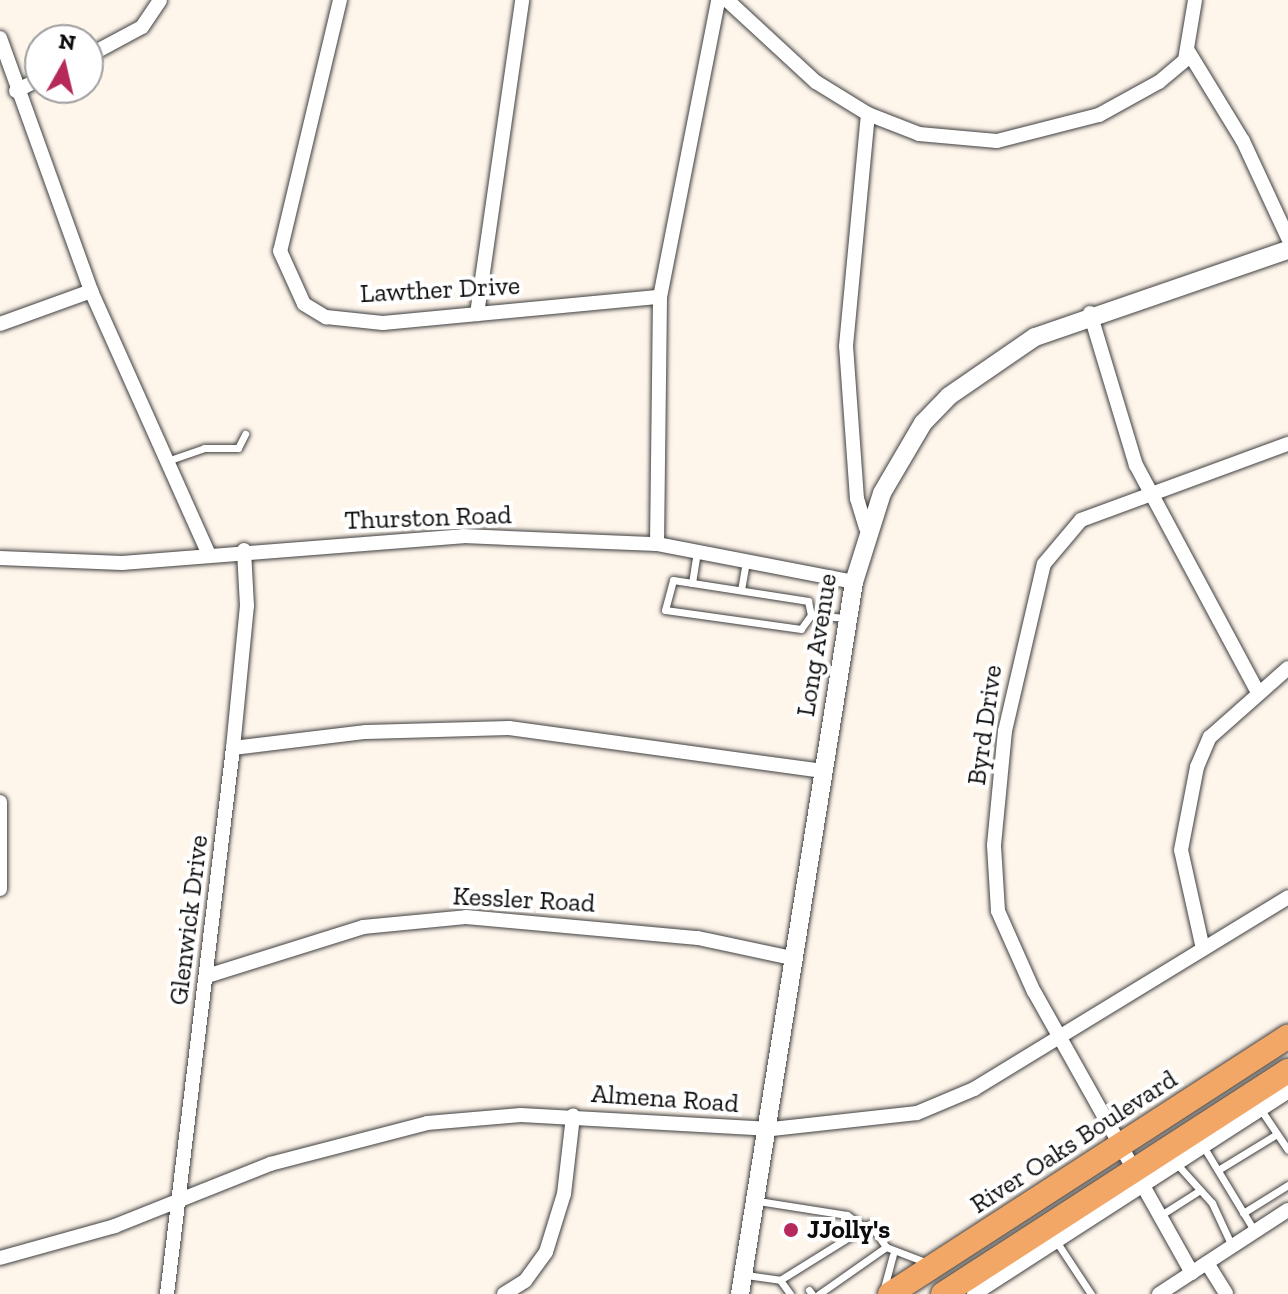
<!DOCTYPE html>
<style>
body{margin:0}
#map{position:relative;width:1288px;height:1294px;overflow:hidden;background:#fef5eb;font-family:"Zilla Slab",serif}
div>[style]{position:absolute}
.roads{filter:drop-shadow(0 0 2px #3f3f3f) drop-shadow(0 0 2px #3f3f3f)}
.service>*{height:7px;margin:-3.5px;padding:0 3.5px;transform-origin:3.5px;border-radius:3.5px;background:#fff}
.minor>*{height:14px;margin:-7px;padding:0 7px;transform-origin:7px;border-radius:7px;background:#fff}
.tertiary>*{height:18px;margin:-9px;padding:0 9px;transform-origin:9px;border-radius:9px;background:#fff}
.primary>*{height:24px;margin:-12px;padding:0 12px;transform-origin:12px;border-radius:12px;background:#f3a767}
.dots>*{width:22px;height:22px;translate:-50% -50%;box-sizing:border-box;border:4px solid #fff;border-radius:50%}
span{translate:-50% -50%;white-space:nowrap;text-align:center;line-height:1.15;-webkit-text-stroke:8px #fff;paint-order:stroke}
.street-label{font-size:26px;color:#0c0c0c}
.poi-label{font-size:26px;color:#0c0c0c;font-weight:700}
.left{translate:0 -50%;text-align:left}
.north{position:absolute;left:24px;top:24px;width:80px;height:80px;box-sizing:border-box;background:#fff;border:2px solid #9e9e9e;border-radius:50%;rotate:8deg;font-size:22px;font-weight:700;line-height:32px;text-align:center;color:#0c0c0c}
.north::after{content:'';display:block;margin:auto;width:28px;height:36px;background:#b52a5a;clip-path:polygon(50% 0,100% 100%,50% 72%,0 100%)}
</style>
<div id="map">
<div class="roads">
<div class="service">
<i style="left:167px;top:461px;width:39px;rotate:-19deg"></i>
<i style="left:204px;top:448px;width:34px"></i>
<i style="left:238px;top:448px;width:16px;rotate:-63deg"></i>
<i style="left:673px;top:580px;width:137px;rotate:8.8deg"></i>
<i style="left:808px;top:601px;width:14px;rotate:78deg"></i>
<i style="left:811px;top:615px;width:17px;rotate:126deg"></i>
<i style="left:801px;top:629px;width:137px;rotate:-172deg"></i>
<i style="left:665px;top:610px;width:31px;rotate:-75deg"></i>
<i style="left:692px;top:583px;width:32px;rotate:-81deg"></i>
<i style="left:741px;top:590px;width:29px;rotate:-80deg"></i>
<i style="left:811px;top:615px;width:35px;rotate:5deg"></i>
<i style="left:1261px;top:1110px;width:48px;rotate:56deg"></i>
<i style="left:1203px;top:1146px;width:100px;rotate:58.8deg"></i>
<i style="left:1176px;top:1163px;width:54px;rotate:48deg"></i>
<i style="left:1212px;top:1203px;width:47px;rotate:65.1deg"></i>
<i style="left:1218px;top:1170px;width:69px;rotate:-31.4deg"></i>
<i style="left:758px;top:1201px;width:90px;rotate:8.9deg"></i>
<i style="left:847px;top:1215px;width:21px;rotate:35deg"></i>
<i style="left:1243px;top:1213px;width:53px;rotate:-31.9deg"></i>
<i style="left:1161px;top:1215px;width:43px;rotate:-32.6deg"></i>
<i style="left:1056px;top:1241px;width:64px;rotate:56.6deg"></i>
<i style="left:746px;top:1275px;width:34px;rotate:8deg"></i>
<i style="left:780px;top:1280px;width:17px;rotate:54deg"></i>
<i style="left:780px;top:1280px;width:106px;rotate:-31.9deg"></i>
<i style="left:870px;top:1224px;width:28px;rotate:55deg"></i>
<i style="left:884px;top:1288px;width:34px;rotate:-75deg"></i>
<i style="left:809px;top:1290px;width:5px;rotate:53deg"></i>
<i style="left:819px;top:1294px;width:82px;rotate:-35deg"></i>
<i style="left:886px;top:1247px;width:42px;rotate:21deg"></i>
</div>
<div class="minor">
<i style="left:340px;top:0;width:258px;rotate:103.4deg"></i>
<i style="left:280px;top:251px;width:58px;rotate:65.6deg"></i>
<i style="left:304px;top:304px;width:26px;rotate:31deg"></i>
<i style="left:326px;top:317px;width:57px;rotate:6deg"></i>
<i style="left:383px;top:323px;width:278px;rotate:-5.4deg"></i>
<i style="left:727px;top:0;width:121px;rotate:42.7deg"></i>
<i style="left:816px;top:82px;width:61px;rotate:31.6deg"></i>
<i style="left:868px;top:114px;width:55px;rotate:21.4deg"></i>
<i style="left:919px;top:134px;width:78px;rotate:5.1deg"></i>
<i style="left:997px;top:141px;width:105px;rotate:-14.3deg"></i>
<i style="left:1099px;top:115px;width:68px;rotate:-28.8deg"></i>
<i style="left:1159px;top:82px;width:34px;rotate:-40deg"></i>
<i style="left:1185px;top:60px;width:61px;rotate:-80.5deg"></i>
<i style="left:0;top:38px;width:269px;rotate:70.2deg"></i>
<i style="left:91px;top:291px;width:287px;rotate:65.9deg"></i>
<i style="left:1188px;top:51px;width:105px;rotate:58.6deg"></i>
<i style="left:1243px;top:141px;width:107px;rotate:65.1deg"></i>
<i style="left:88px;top:56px;width:61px;rotate:-28.2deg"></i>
<i style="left:142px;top:27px;width:32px;rotate:-56deg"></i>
<i style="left:16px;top:91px;width:27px;rotate:-27deg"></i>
<i style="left:1090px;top:313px;width:159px;rotate:73.2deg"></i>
<i style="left:1136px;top:465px;width:259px;rotate:61.8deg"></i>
<i style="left:477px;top:314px;width:317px;rotate:-81.8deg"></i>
<i style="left:0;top:324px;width:97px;rotate:-19.9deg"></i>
<i style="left:866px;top:528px;width:30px;rotate:-107deg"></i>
<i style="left:857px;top:499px;width:153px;rotate:-94.1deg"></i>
<i style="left:846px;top:346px;width:233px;rotate:-84.6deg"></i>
<i style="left:657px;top:544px;width:247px;rotate:-89.3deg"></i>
<i style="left:660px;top:297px;width:303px;rotate:-78.9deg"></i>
<i style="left:0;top:558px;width:122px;rotate:2.3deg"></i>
<i style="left:122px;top:563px;width:342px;rotate:-4.5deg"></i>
<i style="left:463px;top:536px;width:194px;rotate:2.4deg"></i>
<i style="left:657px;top:544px;width:201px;rotate:10.9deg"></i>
<i style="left:233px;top:748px;width:134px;rotate:-6.9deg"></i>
<i style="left:366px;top:732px;width:143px;rotate:-1.6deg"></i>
<i style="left:509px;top:728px;width:317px;rotate:7.8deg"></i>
<i style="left:0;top:802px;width:87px;rotate:90deg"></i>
<i style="left:1203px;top:949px;width:101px;rotate:-102.5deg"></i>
<i style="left:1181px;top:850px;width:85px;rotate:-79.1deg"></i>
<i style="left:1197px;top:767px;width:33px;rotate:-67deg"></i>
<i style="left:1210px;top:737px;width:104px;rotate:-41.5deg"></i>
<i style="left:207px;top:976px;width:164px;rotate:-17.4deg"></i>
<i style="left:363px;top:927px;width:103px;rotate:-5.5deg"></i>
<i style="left:466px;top:917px;width:233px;rotate:5.2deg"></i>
<i style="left:698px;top:938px;width:100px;rotate:12.1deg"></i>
<i style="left:0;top:1258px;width:119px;rotate:-15.5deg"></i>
<i style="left:115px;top:1226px;width:167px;rotate:-21.8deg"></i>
<i style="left:270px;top:1164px;width:162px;rotate:-14.6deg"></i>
<i style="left:427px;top:1123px;width:94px;rotate:-4.9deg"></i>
<i style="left:521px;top:1115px;width:251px;rotate:3.2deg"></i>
<i style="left:772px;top:1129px;width:146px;rotate:-6.3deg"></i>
<i style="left:917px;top:1113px;width:62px;rotate:-22.8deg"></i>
<i style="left:974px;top:1089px;width:368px;rotate:-31.4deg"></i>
<i style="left:1207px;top:1263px;width:36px;rotate:58deg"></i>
<i style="left:1192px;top:1273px;width:322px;rotate:-119.3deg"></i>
<i style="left:1034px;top:992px;width:89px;rotate:-114deg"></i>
<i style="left:998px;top:911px;width:66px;rotate:-93.5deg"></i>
<i style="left:994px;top:845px;width:115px;rotate:-84.5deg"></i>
<i style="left:1005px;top:731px;width:171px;rotate:-76.9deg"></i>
<i style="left:1044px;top:564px;width:57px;rotate:-49.9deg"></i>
<i style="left:1081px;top:520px;width:221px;rotate:-20.2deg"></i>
<i style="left:167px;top:1294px;width:550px;rotate:-83.11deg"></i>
<i style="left:233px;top:748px;width:143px;rotate:-84.4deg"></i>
<i style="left:247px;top:606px;width:56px;rotate:-93.1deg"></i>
<i style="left:504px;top:1294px;width:25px;rotate:-32deg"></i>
<i style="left:525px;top:1281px;width:36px;rotate:-54deg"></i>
<i style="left:546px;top:1252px;width:61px;rotate:-72.8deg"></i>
<i style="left:564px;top:1194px;width:79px;rotate:-83.4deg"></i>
<i style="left:974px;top:1294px;width:373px;rotate:-32.8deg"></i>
<i style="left:1159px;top:1294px;width:154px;rotate:-33.1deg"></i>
</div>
<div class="tertiary">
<i style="left:740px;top:1294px;width:721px;rotate:-80.9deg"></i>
<i style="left:854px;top:582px;width:93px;rotate:-72.5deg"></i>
<i style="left:882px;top:493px;width:81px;rotate:-59.6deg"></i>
<i style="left:923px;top:423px;width:37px;rotate:-46deg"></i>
<i style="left:949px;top:396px;width:104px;rotate:-34.5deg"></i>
<i style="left:1035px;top:337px;width:268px;rotate:-19deg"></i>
</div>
<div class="primary">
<i style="left:890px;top:1294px;width:474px;rotate:-32.9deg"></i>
<i style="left:943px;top:1294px;width:411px;rotate:-32.9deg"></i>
</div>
</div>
<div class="dots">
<i style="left:791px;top:1230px;background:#b52a5a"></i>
</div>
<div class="street-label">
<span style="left:440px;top:290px;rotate:-3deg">Lawther Drive</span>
<span style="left:428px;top:518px;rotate:-2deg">Thurston Road</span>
<span style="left:817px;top:645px;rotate:-81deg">Long Avenue</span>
<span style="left:985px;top:725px;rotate:-82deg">Byrd Drive</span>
<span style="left:524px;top:900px;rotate:3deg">Kessler Road</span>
<span style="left:189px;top:920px;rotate:-83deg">Glenwick Drive</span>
<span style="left:665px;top:1099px;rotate:4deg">Almena Road</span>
<span style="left:1074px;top:1142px;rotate:-33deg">River Oaks Boulevard</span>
</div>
<div class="poi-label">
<span class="left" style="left:807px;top:1230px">JJolly's</span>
</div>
<div class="north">N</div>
</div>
